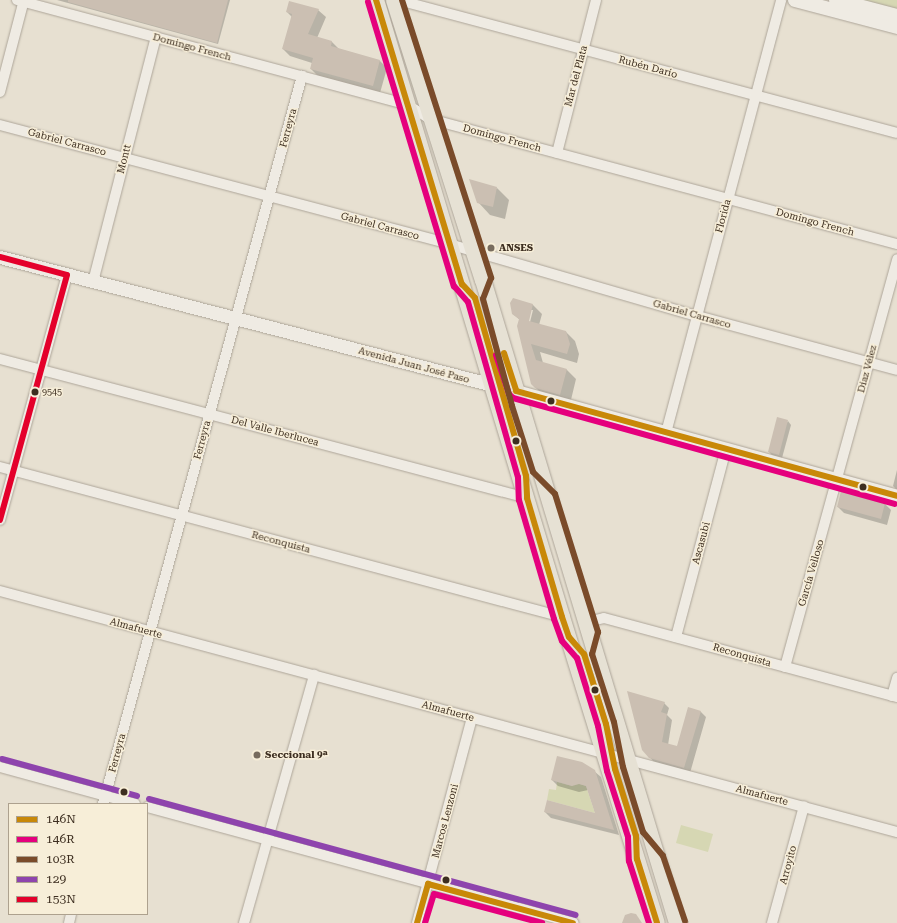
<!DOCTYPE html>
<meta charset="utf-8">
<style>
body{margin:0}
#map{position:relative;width:897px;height:923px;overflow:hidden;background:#e7e0d1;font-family:"Roboto Serif",serif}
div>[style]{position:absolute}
.green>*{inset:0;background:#d6d7b3}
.shadow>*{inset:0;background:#0003}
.building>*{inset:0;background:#cbbfb2}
.roads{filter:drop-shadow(0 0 1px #ada599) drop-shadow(0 0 1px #ada599)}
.minor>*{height:10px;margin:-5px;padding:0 5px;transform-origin:5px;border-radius:5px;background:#efebe3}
.tertiary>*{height:13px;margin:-6.5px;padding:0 6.5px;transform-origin:6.5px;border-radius:6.5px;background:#efebe3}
.secondary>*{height:14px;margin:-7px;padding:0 7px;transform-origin:7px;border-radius:7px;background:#efebe3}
.primary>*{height:16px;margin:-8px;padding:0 8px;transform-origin:8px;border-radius:8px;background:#e6e1d4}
.bus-1>*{height:6px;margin:-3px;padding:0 3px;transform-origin:3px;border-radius:3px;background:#c88808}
.bus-2>*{height:6px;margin:-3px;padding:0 3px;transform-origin:3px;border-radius:3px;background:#e5007d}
.bus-3>*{height:6px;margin:-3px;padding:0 3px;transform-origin:3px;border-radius:3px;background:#7a4b2a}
.bus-4>*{height:6px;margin:-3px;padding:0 3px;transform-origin:3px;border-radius:3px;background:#8e44ad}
.bus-5>*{height:6px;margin:-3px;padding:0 3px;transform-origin:3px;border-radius:3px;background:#e4002b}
.dots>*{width:11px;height:11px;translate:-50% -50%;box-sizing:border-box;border:2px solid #f7eed8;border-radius:50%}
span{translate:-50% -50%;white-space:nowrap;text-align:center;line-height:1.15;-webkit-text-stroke:3px #f7eed8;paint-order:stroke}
.bus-label{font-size:9px;color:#3d2e20}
.left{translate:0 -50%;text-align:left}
.street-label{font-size:10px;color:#3d2e20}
.poi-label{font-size:10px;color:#3d2e20;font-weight:700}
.legend{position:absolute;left:8px;top:803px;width:140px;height:112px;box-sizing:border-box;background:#f7eed8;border:1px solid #ada18e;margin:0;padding:5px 7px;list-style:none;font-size:12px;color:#3d2e20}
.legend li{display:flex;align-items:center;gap:8px;height:20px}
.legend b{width:20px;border:1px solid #ada18e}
</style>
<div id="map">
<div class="green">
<i style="clip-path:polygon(861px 0,897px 0,897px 10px)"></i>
<i style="clip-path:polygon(557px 782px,572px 786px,574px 782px,586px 786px,595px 813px,547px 800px,549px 789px,556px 790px)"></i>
<i style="clip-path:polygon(681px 825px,713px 834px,708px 852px,676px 843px)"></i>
</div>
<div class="shadow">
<i style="clip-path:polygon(57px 0,230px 0,218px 44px)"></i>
<i style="clip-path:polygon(318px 10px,326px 17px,317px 38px,332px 42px,339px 49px,380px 61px,387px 68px,380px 93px,318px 76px,311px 69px,312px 63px,290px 56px,283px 49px,292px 17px,287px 12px)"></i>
<i style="clip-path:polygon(497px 188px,509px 200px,505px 219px,490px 215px,478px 202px)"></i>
<i style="clip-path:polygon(evenodd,513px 300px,533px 305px,542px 314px,539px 325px,566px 332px,575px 341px,579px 354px,577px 363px,540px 352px,543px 363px,567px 370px,576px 379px,570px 404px,545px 397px,532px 384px,520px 320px,513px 314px,513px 300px,531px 310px,533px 310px,529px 326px,527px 326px,531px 310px)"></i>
<i style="clip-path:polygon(788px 421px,791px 425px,782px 458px,773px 456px,769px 452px)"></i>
<i style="clip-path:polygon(897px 470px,897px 490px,893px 486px)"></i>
<i style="clip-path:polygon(885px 504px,891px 510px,887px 525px,844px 513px,838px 507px)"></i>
<i style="clip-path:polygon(664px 703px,669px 708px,667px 715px,672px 720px,668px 745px,677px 748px,689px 708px,701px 712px,706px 717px,690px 773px,655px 763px,643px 750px)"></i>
<i style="clip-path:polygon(594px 771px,601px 777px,619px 835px,551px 818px,545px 812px,596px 815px,588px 790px,579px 792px,558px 786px,552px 780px)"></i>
</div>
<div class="building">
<i style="clip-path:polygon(68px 0,228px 0,217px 43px,68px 2px)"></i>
<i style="clip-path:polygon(289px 1px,319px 9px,308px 34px,332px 41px,331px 46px,380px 60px,373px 86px,310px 69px,313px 58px,282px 49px,292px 14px,286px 12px)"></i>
<i style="clip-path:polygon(469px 179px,497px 187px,493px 207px,477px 203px)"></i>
<i style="clip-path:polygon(513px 298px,533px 304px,529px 321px,566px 331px,570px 344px,567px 354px,531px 344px,536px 360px,567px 369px,560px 395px,535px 388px,531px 384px,517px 326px,519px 319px,512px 314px,510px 303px)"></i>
<i style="clip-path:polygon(777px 417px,788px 420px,779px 455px,768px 452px)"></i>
<i style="clip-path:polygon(841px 491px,885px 503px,881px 519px,837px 507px)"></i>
<i style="clip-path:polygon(627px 691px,665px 702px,661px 712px,667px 714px,662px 742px,677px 746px,688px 707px,701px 711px,684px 768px,649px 758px,642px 750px)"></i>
<i style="clip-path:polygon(557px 756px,582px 762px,595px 770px,614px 830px,544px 812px,547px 800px,595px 813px,586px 786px,579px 784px,572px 786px,551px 780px)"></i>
<i style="clip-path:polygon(631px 913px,636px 914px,642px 923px,622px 923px,625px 915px)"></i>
</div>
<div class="roads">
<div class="minor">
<i style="left:17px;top:0;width:403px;rotate:15deg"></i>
<i style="left:406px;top:104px;width:28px;rotate:32deg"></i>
<i style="left:430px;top:119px;width:483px;rotate:15deg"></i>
<i style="left:398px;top:0;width:516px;rotate:14.92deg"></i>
<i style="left:0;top:92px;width:95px;rotate:-75.4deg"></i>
<i style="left:0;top:125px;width:465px;rotate:14.8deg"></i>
<i style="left:449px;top:244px;width:258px;rotate:16.2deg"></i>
<i style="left:697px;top:316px;width:207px;rotate:15.1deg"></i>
<i style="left:557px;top:153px;width:158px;rotate:-75.7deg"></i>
<i style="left:93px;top:282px;width:253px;rotate:-75.6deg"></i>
<i style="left:0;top:359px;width:545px;rotate:14.78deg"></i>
<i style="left:666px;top:433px;width:448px;rotate:-75.1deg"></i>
<i style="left:0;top:467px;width:582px;rotate:14.94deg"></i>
<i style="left:0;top:520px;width:254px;rotate:-74.7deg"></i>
<i style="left:0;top:591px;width:929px;rotate:15.04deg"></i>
<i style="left:587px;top:622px;width:17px;rotate:-13deg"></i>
<i style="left:604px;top:618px;width:303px;rotate:15.1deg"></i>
<i style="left:676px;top:637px;width:195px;rotate:-75.1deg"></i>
<i style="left:785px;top:667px;width:423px;rotate:-74.6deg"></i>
<i style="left:892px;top:696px;width:19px;rotate:-74deg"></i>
<i style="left:0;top:767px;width:140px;rotate:15.3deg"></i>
<i style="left:103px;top:804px;width:755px;rotate:-74.71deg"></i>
<i style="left:147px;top:807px;width:442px;rotate:15.2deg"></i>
<i style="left:69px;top:923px;width:9px;rotate:-77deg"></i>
<i style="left:244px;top:923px;width:258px;rotate:-74.2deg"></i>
<i style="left:417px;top:923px;width:212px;rotate:-75deg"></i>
<i style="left:772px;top:923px;width:121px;rotate:-74.7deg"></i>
</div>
<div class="tertiary">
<i style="left:0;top:257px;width:533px;rotate:14.56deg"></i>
<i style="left:516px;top:391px;width:395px;rotate:15.4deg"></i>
</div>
<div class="secondary">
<i style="left:795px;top:0;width:106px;rotate:14.8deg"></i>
<i style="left:836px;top:0;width:63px;rotate:14.7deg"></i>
</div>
<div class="primary">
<i style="left:376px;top:0;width:644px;rotate:73.22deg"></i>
<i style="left:562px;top:617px;width:320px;rotate:72.8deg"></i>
<i style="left:394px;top:0;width:294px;rotate:72.4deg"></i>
<i style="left:483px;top:280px;width:672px;rotate:73.21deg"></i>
</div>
</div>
<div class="bus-1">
<i style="left:376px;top:0;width:297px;rotate:73.2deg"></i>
<i style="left:462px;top:284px;width:19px;rotate:47deg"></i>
<i style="left:475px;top:298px;width:185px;rotate:74deg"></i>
<i style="left:526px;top:476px;width:22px;rotate:87deg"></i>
<i style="left:527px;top:498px;width:124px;rotate:73.6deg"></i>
<i style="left:562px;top:617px;width:21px;rotate:71deg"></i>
<i style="left:569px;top:637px;width:23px;rotate:49deg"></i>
<i style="left:584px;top:654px;width:73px;rotate:72.6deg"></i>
<i style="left:606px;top:724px;width:46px;rotate:78.7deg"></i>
<i style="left:615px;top:769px;width:70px;rotate:72.6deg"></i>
<i style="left:636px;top:836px;width:23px;rotate:88deg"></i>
<i style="left:637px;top:859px;width:67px;rotate:72.6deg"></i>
<i style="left:504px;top:353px;width:40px;rotate:72deg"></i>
<i style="left:516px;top:391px;width:395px;rotate:15.4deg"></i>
<i style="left:417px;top:923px;width:41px;rotate:-74.2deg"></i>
<i style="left:428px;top:884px;width:150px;rotate:15.1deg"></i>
</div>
<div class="bus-2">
<i style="left:368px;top:2px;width:297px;rotate:73.2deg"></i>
<i style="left:454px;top:286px;width:21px;rotate:49deg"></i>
<i style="left:468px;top:302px;width:182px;rotate:74.1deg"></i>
<i style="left:518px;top:477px;width:23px;rotate:88deg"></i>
<i style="left:519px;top:500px;width:124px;rotate:73.6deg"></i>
<i style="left:554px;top:619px;width:23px;rotate:70deg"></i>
<i style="left:562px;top:641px;width:23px;rotate:49deg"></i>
<i style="left:577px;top:658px;width:71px;rotate:72.8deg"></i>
<i style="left:598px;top:726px;width:46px;rotate:78.7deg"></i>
<i style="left:607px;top:771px;width:69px;rotate:72.3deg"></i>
<i style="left:628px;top:837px;width:24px;rotate:88deg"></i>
<i style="left:629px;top:861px;width:65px;rotate:72.1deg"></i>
<i style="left:496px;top:355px;width:41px;rotate:71.6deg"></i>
<i style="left:509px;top:394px;width:6px;rotate:45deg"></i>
<i style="left:513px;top:398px;width:396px;rotate:15.5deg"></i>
<i style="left:425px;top:923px;width:30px;rotate:-73deg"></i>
<i style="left:434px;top:894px;width:112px;rotate:15deg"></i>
</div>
<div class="bus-3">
<i style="left:402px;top:0;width:292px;rotate:72.2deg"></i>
<i style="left:491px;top:278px;width:22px;rotate:111deg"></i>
<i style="left:483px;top:299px;width:111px;rotate:74.8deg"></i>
<i style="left:512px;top:406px;width:69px;rotate:72.3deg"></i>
<i style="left:533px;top:472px;width:31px;rotate:45deg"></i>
<i style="left:555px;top:494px;width:145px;rotate:72.7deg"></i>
<i style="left:598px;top:632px;width:23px;rotate:105deg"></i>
<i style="left:592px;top:654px;width:71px;rotate:72.1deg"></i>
<i style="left:614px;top:722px;width:46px;rotate:78.7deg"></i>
<i style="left:623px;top:767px;width:68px;rotate:72.9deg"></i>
<i style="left:643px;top:832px;width:31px;rotate:50deg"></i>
<i style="left:663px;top:856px;width:69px;rotate:71.3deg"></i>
</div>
<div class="bus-4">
<i style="left:2px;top:759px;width:140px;rotate:15.3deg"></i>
<i style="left:149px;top:799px;width:442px;rotate:15.2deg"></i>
</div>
<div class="bus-5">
<i style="left:0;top:257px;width:69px;rotate:15deg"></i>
<i style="left:67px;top:275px;width:254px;rotate:105.3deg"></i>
</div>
<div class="dots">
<i style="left:491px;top:248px;background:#786c5e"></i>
<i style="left:35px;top:392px;background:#3d2e20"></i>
<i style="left:551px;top:401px;background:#3d2e20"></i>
<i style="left:516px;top:441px;background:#3d2e20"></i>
<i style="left:863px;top:487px;background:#3d2e20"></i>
<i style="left:595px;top:690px;background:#3d2e20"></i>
<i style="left:257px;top:755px;background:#786c5e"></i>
<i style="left:124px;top:792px;background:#3d2e20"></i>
<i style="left:446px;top:880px;background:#3d2e20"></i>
</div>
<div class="bus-label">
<span class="left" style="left:42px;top:392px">9545</span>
</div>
<div class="street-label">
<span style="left:192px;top:47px;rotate:15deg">Domingo French</span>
<span style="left:648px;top:67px;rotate:15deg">Rubén Darío</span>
<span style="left:576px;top:76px;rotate:-75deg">Mar del Plata</span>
<span style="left:288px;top:128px;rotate:-75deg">Ferreyra</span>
<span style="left:502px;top:138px;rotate:15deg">Domingo French</span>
<span style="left:67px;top:142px;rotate:15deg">Gabriel Carrasco</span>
<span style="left:124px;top:159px;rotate:-76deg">Montt</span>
<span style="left:723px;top:216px;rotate:-75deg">Florida</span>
<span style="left:815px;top:222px;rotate:15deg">Domingo French</span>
<span style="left:380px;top:226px;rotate:15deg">Gabriel Carrasco</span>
<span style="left:692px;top:314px;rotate:16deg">Gabriel Carrasco</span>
<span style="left:414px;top:365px;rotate:15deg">Avenida Juan José Paso</span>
<span style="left:867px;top:369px;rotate:-75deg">Díaz Vélez</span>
<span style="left:275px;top:431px;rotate:15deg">Del Valle Iberlucea</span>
<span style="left:202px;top:440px;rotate:-75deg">Ferreyra</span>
<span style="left:281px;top:542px;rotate:15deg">Reconquista</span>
<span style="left:701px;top:543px;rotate:-75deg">Ascasubi</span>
<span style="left:811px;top:573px;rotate:-74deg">García Velloso</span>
<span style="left:136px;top:628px;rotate:15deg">Almafuerte</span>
<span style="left:742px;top:655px;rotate:16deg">Reconquista</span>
<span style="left:448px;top:711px;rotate:15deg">Almafuerte</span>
<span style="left:117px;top:753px;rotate:-75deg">Ferreyra</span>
<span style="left:762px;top:795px;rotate:15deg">Almafuerte</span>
<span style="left:445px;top:821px;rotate:-75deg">Marcos Lenzoni</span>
<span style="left:788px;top:865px;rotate:-75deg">Arroyito</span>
</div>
<div class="poi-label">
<span class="left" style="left:499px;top:248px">ANSES</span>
<span class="left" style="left:265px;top:755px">Seccional 9ª</span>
</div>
<ul class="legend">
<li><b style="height:5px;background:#c88808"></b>146N</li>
<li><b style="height:5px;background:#e5007d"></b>146R</li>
<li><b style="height:5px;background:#7a4b2a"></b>103R</li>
<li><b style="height:5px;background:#8e44ad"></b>129</li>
<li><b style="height:5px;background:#e4002b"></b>153N</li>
</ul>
</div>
